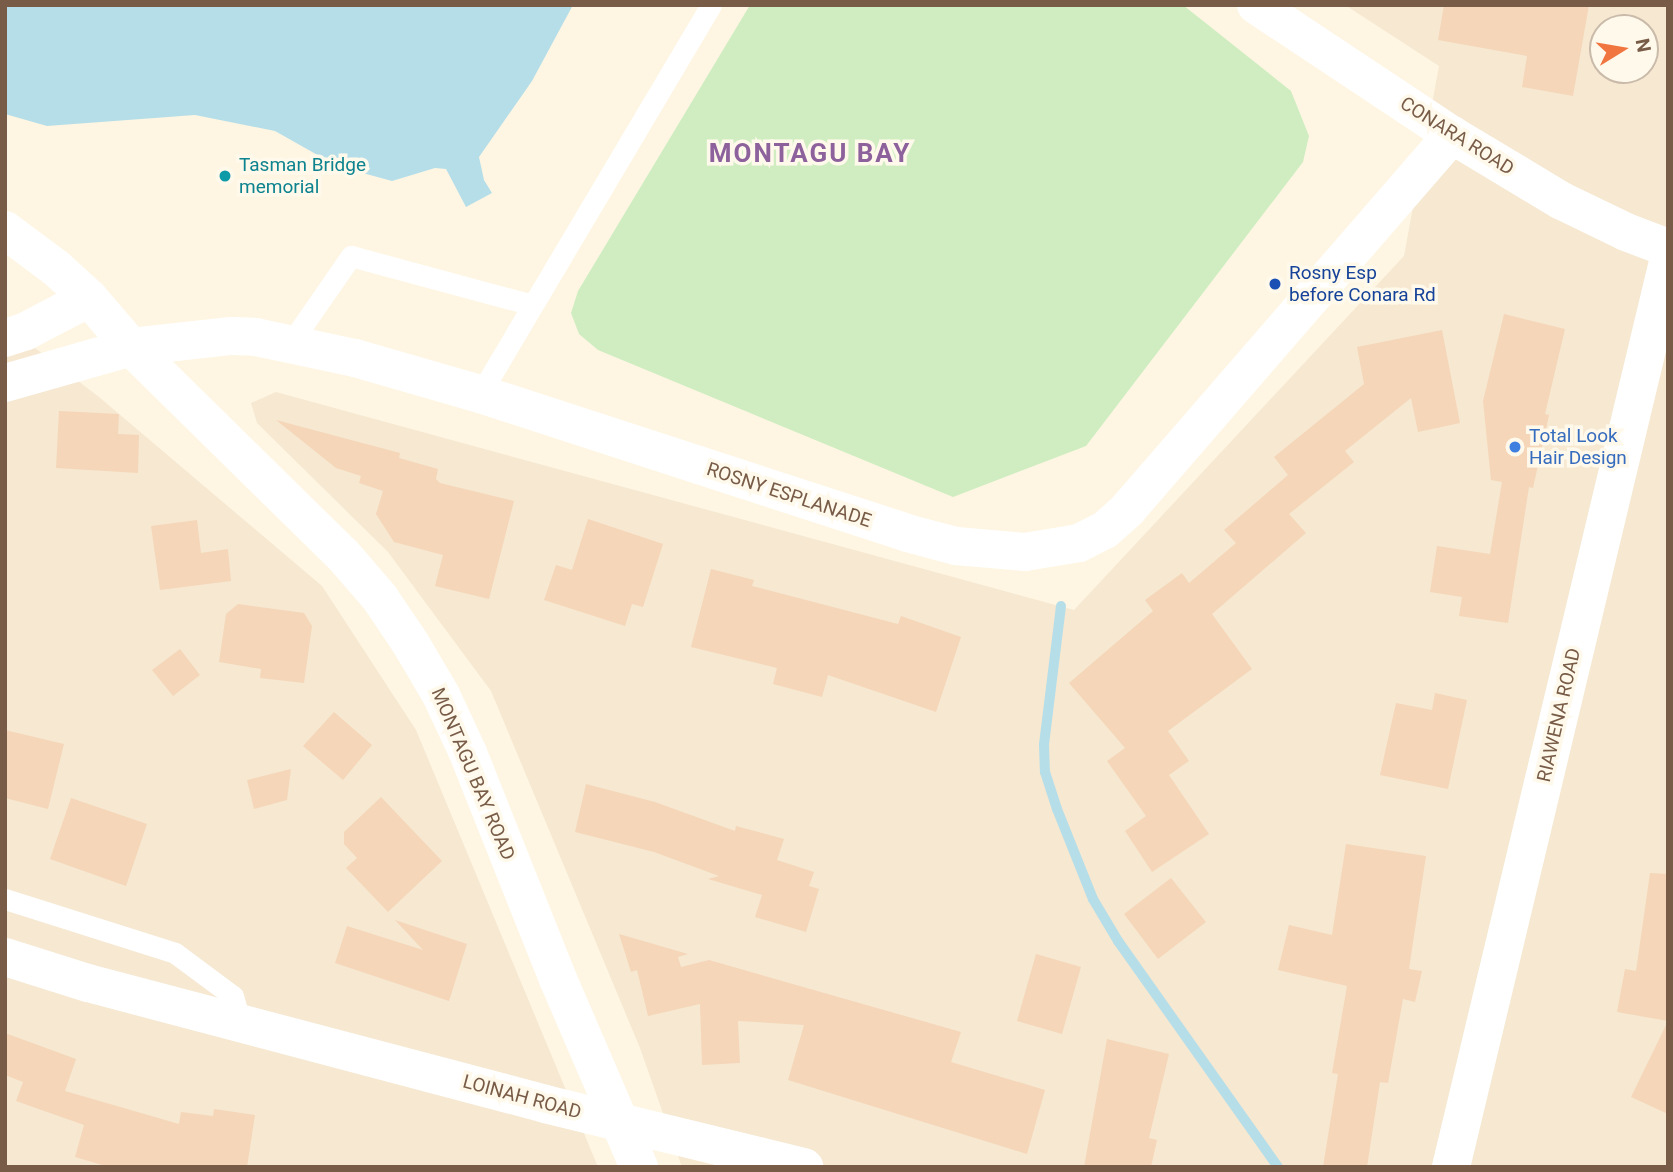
<!DOCTYPE html>
<style>
body{margin:0}
#map{position:relative;width:1673px;height:1172px;overflow:hidden;background:#fef6e3;font-family:Roboto,sans-serif}
div>[style]{position:absolute}
.residential>*{inset:0;background:#f6e8d1}
.green>*{inset:0;background:#cfedc1}
.water>*{inset:0;background:#b6dee9}
.stream>*{height:10px;margin:-5px;padding:0 5px;transform-origin:5px;border-radius:5px;background:#b6dee9}
.building>*{inset:0;background:#f5d6b9}
.lane>*{height:21px;margin:-10.5px;padding:0 10.5px;transform-origin:10.5px;border-radius:10.5px;background:#fff}
.street>*{height:38px;margin:-19px;padding:0 19px;transform-origin:19px;border-radius:19px;background:#fff}
.dots>*{width:19px;height:19px;translate:-50% -50%;box-sizing:border-box;border:4px solid #fff9eb;border-radius:50%}
span{translate:-50% -50%;white-space:nowrap;text-align:center;line-height:1.15;-webkit-text-stroke:7px #fff9eb;paint-order:stroke}
.street-label{font-size:19px;color:#785c47}
.culture-label{font-size:19px;color:#0d838f}
.left{translate:0 -50%;text-align:left}
.transit-label{font-size:19px;color:#164399}
.shop-label{font-size:19px;color:#366cbe}
.district-label{font-size:26px;color:#8d629c;font-weight:700;letter-spacing:2px}
.frame{position:absolute;inset:0;border:7px solid #785c47;pointer-events:none}
.north{position:absolute;left:1589px;top:14px;width:70px;height:70px;box-sizing:border-box;background:#fff9eb;border:2px solid #c9baa9;border-radius:50%;rotate:79deg;font-size:19px;font-weight:700;line-height:28px;text-align:center;color:#785c47}
.north::after{content:'';display:block;margin:auto;width:24px;height:32px;background:#f1753f;clip-path:polygon(50% 0,100% 100%,50% 72%,0 100%)}
</style>
<div id="map">
<div class="residential">
<i style="clip-path:polygon(evenodd,1345px 5px,1668px 5px,1668px 1167px,682px 1167px,640px 1048px,491px 691px,388px 552px,257px 423px,251px 403px,276px 392px,1074px 610px,1404px 256px,1439px 66px,1345px 5px,1603px 28px,1645px 28px,1645px 70px,1603px 70px,1603px 28px)"></i>
<i style="clip-path:polygon(5px 325px,99px 397px,322px 586px,416px 730px,598px 1167px,5px 1167px)"></i>
</div>
<div class="green">
<i style="clip-path:polygon(750px 5px,1183px 5px,1291px 91px,1309px 136px,1303px 162px,1086px 446px,953px 497px,598px 350px,579px 334px,571px 313px,578px 291px)"></i>
</div>
<div class="water">
<i style="clip-path:polygon(5px 5px,573px 5px,532px 81px,479px 157px,484px 180px,492px 193px,466px 207px,446px 169px,435px 168px,392px 181px,337px 166px,275px 131px,195px 115px,47px 126px,5px 114px)"></i>
</div>
<div class="stream">
<i style="left:1061px;top:606px;width:140px;rotate:97deg"></i>
<i style="left:1044px;top:745px;width:27px;rotate:88deg"></i>
<i style="left:1045px;top:772px;width:39px;rotate:72deg"></i>
<i style="left:1057px;top:809px;width:97px;rotate:68.2deg"></i>
<i style="left:1093px;top:899px;width:49px;rotate:59.2deg"></i>
<i style="left:1118px;top:941px;width:277px;rotate:54.7deg"></i>
</div>
<div class="building">
<i style="clip-path:polygon(1444px 5px,1589px 5px,1573px 96px,1522px 87px,1527px 56px,1438px 40px)"></i>
<i style="clip-path:polygon(1504px 314px,1565px 329px,1545px 414px,1549px 415px,1533px 488px,1529px 487px,1508px 623px,1459px 616px,1462px 597px,1430px 592px,1437px 546px,1490px 554px,1502px 482px,1491px 480px,1483px 401px)"></i>
<i style="clip-path:polygon(1442px 330px,1460px 423px,1418px 432px,1411px 398px,1345px 451px,1354px 462px,1289px 514px,1306px 533px,1212px 614px,1252px 669px,1168px 731px,1189px 761px,1169px 775px,1209px 834px,1152px 872px,1125px 831px,1146px 816px,1107px 761px,1125px 748px,1069px 683px,1153px 611px,1145px 600px,1182px 573px,1189px 583px,1236px 543px,1224px 530px,1288px 475px,1274px 457px,1364px 384px,1357px 347px)"></i>
<i style="clip-path:polygon(59px 411px,119px 414px,118px 434px,139px 435px,138px 473px,56px 468px)"></i>
<i style="clip-path:polygon(276px 420px,400px 453px,399px 458px,438px 469px,436px 479px,440px 483px,514px 501px,489px 599px,435px 586px,443px 555px,394px 542px,376px 514px,383px 491px,359px 483px,361px 476px,336px 468px)"></i>
<i style="clip-path:polygon(588px 519px,663px 544px,643px 607px,632px 604px,625px 626px,544px 600px,556px 565px,572px 570px)"></i>
<i style="clip-path:polygon(197px 520px,201px 553px,228px 549px,231px 581px,160px 590px,151px 526px)"></i>
<i style="clip-path:polygon(711px 569px,754px 580px,752px 586px,898px 624px,901px 616px,961px 637px,936px 712px,828px 675px,822px 697px,773px 684px,777px 668px,691px 647px)"></i>
<i style="clip-path:polygon(238px 604px,304px 613px,312px 626px,304px 683px,260px 678px,261px 669px,219px 662px,226px 614px)"></i>
<i style="clip-path:polygon(180px 649px,200px 675px,173px 696px,152px 670px)"></i>
<i style="clip-path:polygon(1435px 693px,1467px 700px,1448px 789px,1380px 775px,1396px 703px,1432px 710px)"></i>
<i style="clip-path:polygon(334px 712px,372px 745px,343px 780px,303px 746px)"></i>
<i style="clip-path:polygon(5px 730px,64px 744px,48px 809px,5px 798px)"></i>
<i style="clip-path:polygon(291px 769px,287px 800px,254px 809px,247px 780px)"></i>
<i style="clip-path:polygon(586px 784px,655px 802px,735px 831px,736px 826px,784px 839px,777px 860px,814px 872px,809px 886px,819px 889px,806px 932px,755px 917px,762px 895px,708px 879px,719px 876px,654px 852px,575px 832px)"></i>
<i style="clip-path:polygon(381px 797px,442px 861px,388px 912px,346px 868px,357px 858px,344px 844px,344px 832px)"></i>
<i style="clip-path:polygon(71px 798px,147px 824px,126px 886px,50px 859px)"></i>
<i style="clip-path:polygon(1346px 844px,1426px 856px,1409px 969px,1422px 971px,1415px 1002px,1403px 999px,1388px 1083px,1380px 1082px,1367px 1167px,1323px 1167px,1338px 1074px,1332px 1073px,1347px 986px,1278px 970px,1289px 925px,1332px 935px)"></i>
<i style="clip-path:polygon(1650px 873px,1668px 874px,1668px 1021px,1617px 1012px,1625px 969px,1636px 971px)"></i>
<i style="clip-path:polygon(1171px 878px,1206px 922px,1158px 959px,1124px 914px)"></i>
<i style="clip-path:polygon(395px 920px,467px 944px,449px 1001px,335px 963px,347px 926px,423px 950px)"></i>
<i style="clip-path:polygon(619px 934px,688px 954px,678px 957px,681px 967px,709px 960px,961px 1032px,951px 1062px,1045px 1090px,1027px 1154px,788px 1080px,804px 1025px,738px 1021px,740px 1063px,702px 1065px,700px 1004px,648px 1016px,637px 970px,631px 972px)"></i>
<i style="clip-path:polygon(1036px 954px,1081px 967px,1062px 1034px,1017px 1021px)"></i>
<i style="clip-path:polygon(1668px 1021px,1668px 1114px,1631px 1097px)"></i>
<i style="clip-path:polygon(5px 1033px,76px 1059px,65px 1091px,179px 1124px,181px 1112px,213px 1116px,214px 1109px,255px 1115px,247px 1167px,109px 1167px,75px 1157px,84px 1125px,16px 1101px,23px 1082px,5px 1075px)"></i>
<i style="clip-path:polygon(1107px 1039px,1169px 1054px,1149px 1138px,1157px 1140px,1151px 1167px,1084px 1167px)"></i>
</div>
<div class="lane">
<i style="left:290px;top:344px;width:107px;rotate:-55.3deg"></i>
<i style="left:351px;top:256px;width:188px;rotate:15.1deg"></i>
<i style="left:480px;top:394px;width:452px;rotate:-59.3deg"></i>
<i style="left:5px;top:899px;width:178px;rotate:17.6deg"></i>
<i style="left:175px;top:953px;width:72px;rotate:36.6deg"></i>
<i style="left:233px;top:996px;width:29px;rotate:74deg"></i>
</div>
<div class="street">
<i style="left:1256px;top:5px;width:235px;rotate:33.6deg"></i>
<i style="left:1452px;top:135px;width:128px;rotate:31deg"></i>
<i style="left:1562px;top:201px;width:71px;rotate:25.8deg"></i>
<i style="left:1626px;top:232px;width:45px;rotate:20.9deg"></i>
<i style="left:5px;top:230px;width:64px;rotate:36.7deg"></i>
<i style="left:56px;top:268px;width:45px;rotate:42.3deg"></i>
<i style="left:89px;top:298px;width:65px;rotate:49.4deg"></i>
<i style="left:131px;top:347px;width:101px;rotate:-6.3deg"></i>
<i style="left:231px;top:336px;width:25px;rotate:2deg"></i>
<i style="left:256px;top:337px;width:101px;rotate:12deg"></i>
<i style="left:355px;top:358px;width:130px;rotate:16.1deg"></i>
<i style="left:480px;top:394px;width:449px;rotate:18deg"></i>
<i style="left:907px;top:533px;width:51px;rotate:14.9deg"></i>
<i style="left:956px;top:546px;width:69px;rotate:5deg"></i>
<i style="left:1025px;top:552px;width:55px;rotate:-9.5deg"></i>
<i style="left:1079px;top:543px;width:29px;rotate:-27deg"></i>
<i style="left:1105px;top:530px;width:31px;rotate:-42deg"></i>
<i style="left:1128px;top:509px;width:495px;rotate:-49.1deg"></i>
<i style="left:5px;top:338px;width:22px;rotate:-18deg"></i>
<i style="left:26px;top:331px;width:71px;rotate:-27.6deg"></i>
<i style="left:5px;top:383px;width:131px;rotate:-15.9deg"></i>
<i style="left:131px;top:347px;width:297px;rotate:44.5deg"></i>
<i style="left:343px;top:555px;width:57px;rotate:49.3deg"></i>
<i style="left:380px;top:598px;width:55px;rotate:56deg"></i>
<i style="left:411px;top:644px;width:59px;rotate:59.5deg"></i>
<i style="left:441px;top:695px;width:64px;rotate:65deg"></i>
<i style="left:468px;top:753px;width:243px;rotate:68.3deg"></i>
<i style="left:558px;top:979px;width:205px;rotate:66.7deg"></i>
<i style="left:5px;top:957px;width:87px;rotate:17.4deg"></i>
<i style="left:88px;top:983px;width:473px;rotate:14.8deg"></i>
<i style="left:545px;top:1104px;width:267px;rotate:13.7deg"></i>
<i style="left:1451px;top:1167px;width:931px;rotate:-76.52deg"></i>
</div>
<div class="dots">
<i style="left:225px;top:176px;background:#0f9aa8"></i>
<i style="left:1275px;top:284px;background:#1a4fb4"></i>
<i style="left:1515px;top:447px;background:#3f7fe0"></i>
</div>
<div class="street-label">
<span style="left:1457px;top:136px;rotate:32deg">CONARA ROAD</span>
<span style="left:789px;top:495px;rotate:18deg">ROSNY ESPLANADE</span>
<span style="left:1559px;top:715px;rotate:-77deg">RIAWENA ROAD</span>
<span style="left:473px;top:774px;rotate:67deg">MONTAGU BAY ROAD</span>
<span style="left:522px;top:1097px;rotate:15deg">LOINAH ROAD</span>
</div>
<div class="culture-label">
<span class="left" style="left:239px;top:176px">Tasman Bridge<br>memorial</span>
</div>
<div class="transit-label">
<span class="left" style="left:1289px;top:284px">Rosny Esp<br>before Conara Rd</span>
</div>
<div class="shop-label">
<span class="left" style="left:1529px;top:447px">Total Look<br>Hair Design</span>
</div>
<div class="district-label">
<span style="left:810px;top:154px">MONTAGU BAY</span>
</div>
<div class="frame"></div>
<div class="north">N</div>
</div>
